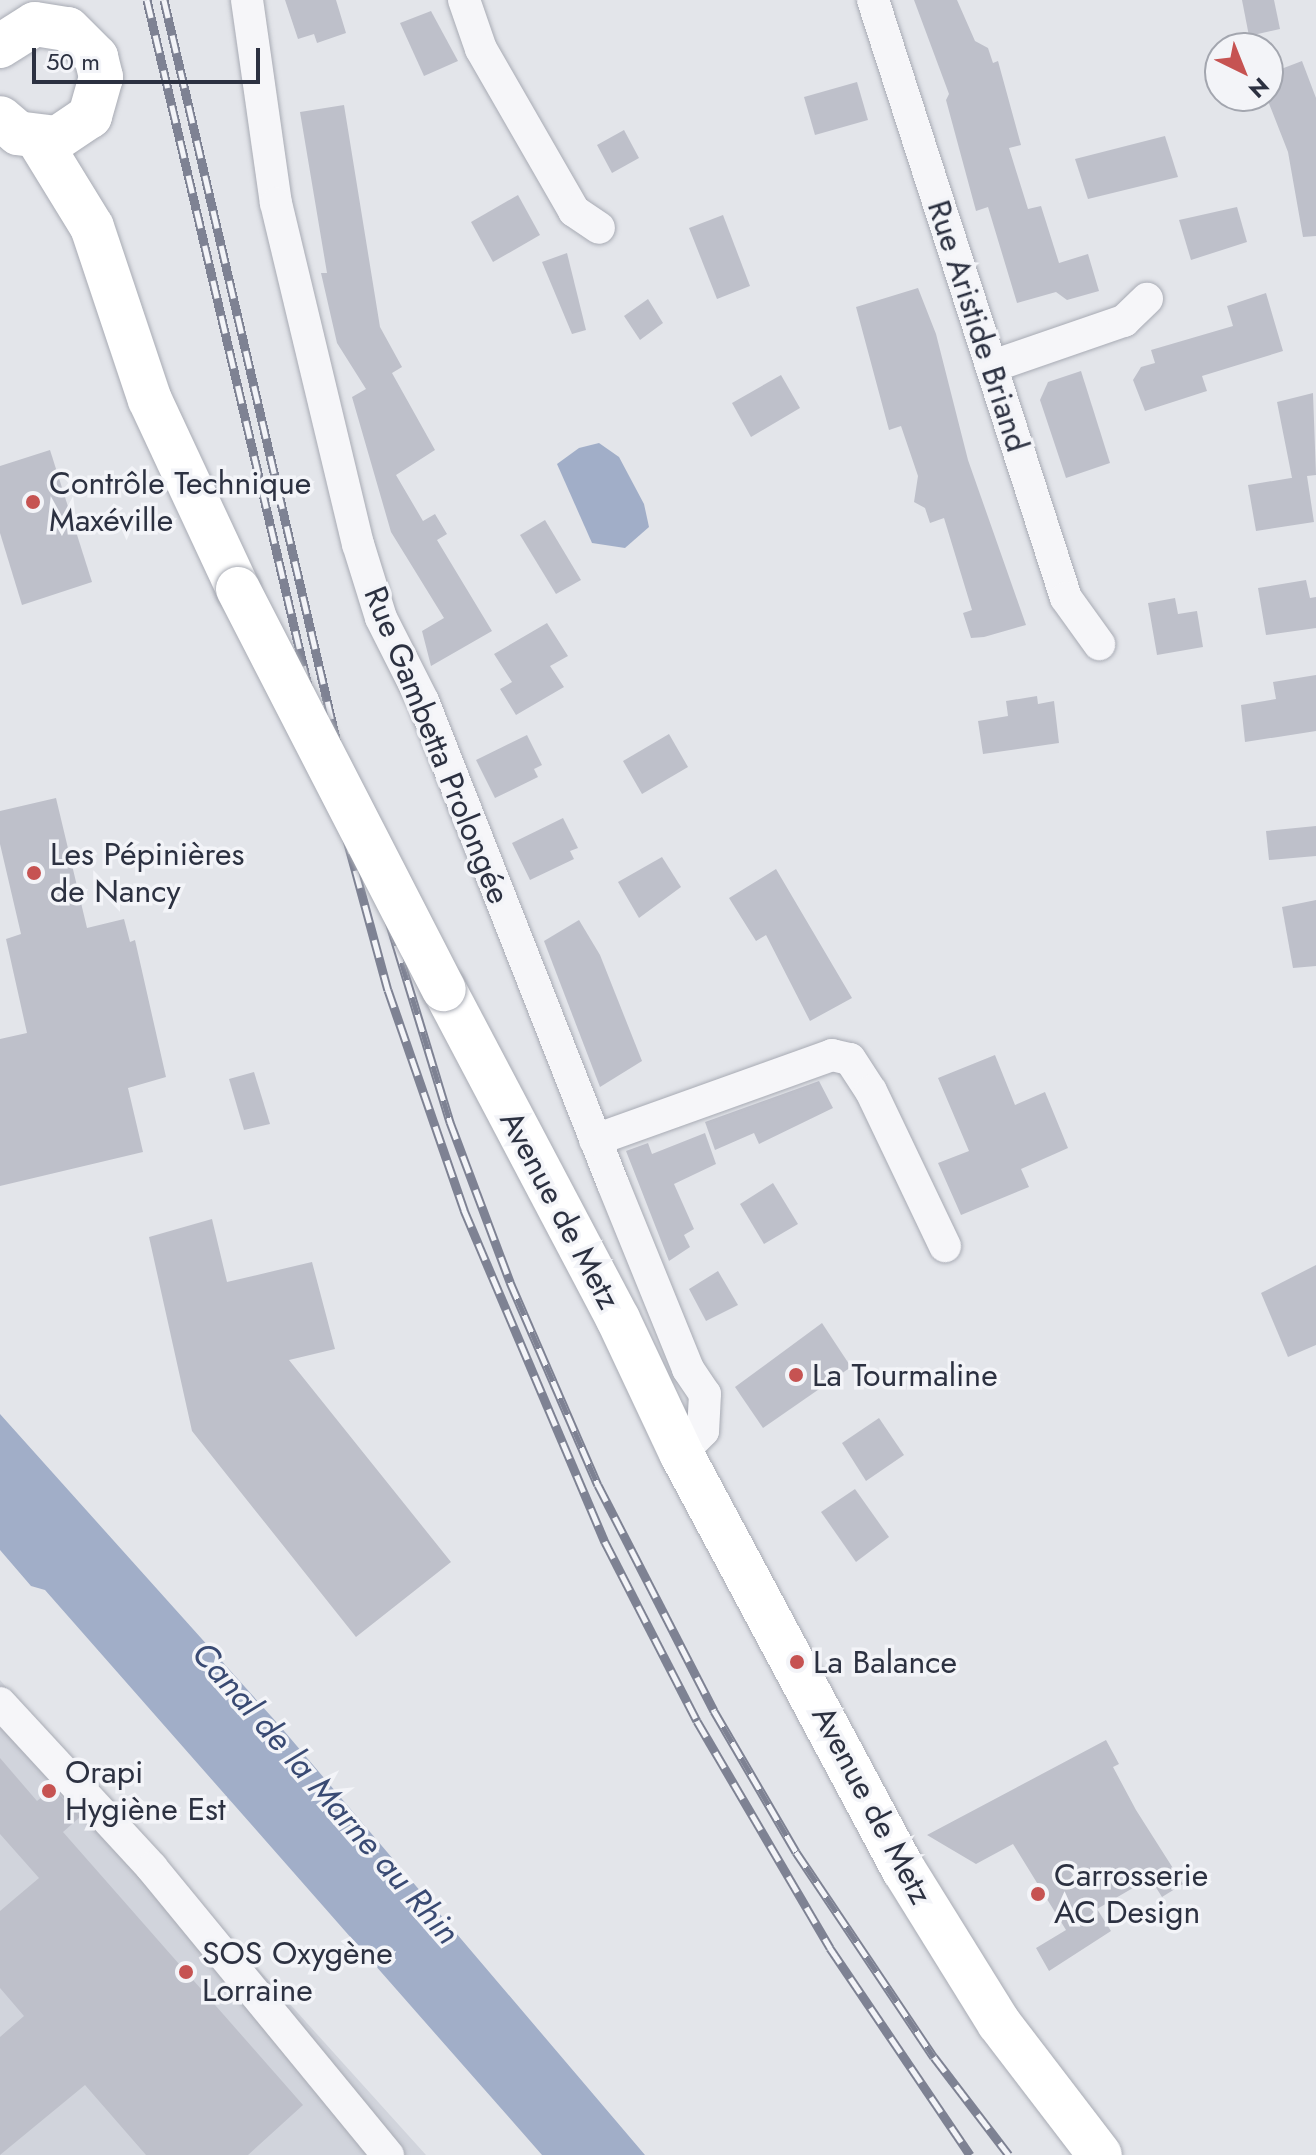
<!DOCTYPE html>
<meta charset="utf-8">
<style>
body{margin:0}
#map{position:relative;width:1316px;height:2155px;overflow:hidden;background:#e3e5ea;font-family:Jost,sans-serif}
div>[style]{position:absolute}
.built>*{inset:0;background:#d1d4dc}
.water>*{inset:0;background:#a1aec8}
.building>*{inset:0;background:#bec0ca}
.roads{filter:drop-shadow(0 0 2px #a8abb4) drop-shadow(0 0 2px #a8abb4)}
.street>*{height:32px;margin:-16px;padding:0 16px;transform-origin:16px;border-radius:16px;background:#f6f6f9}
.secondary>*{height:44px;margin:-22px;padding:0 22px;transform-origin:22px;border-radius:22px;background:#fff}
.rail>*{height:9px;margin-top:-4.5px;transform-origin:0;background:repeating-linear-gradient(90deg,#f3f4f8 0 18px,#7e8293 0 36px);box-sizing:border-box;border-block:2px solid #7e8293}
.bridges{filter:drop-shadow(0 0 2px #a8abb4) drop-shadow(0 0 2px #a8abb4)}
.secondary-bridge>*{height:44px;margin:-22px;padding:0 22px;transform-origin:22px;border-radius:22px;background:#fff}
.dots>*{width:22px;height:22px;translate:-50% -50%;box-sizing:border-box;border:4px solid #f3f4f8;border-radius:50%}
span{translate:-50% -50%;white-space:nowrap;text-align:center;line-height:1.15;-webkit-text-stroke:7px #f3f4f8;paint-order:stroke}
.street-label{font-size:32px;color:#2c3141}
.poi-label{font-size:32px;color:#2c3141}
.left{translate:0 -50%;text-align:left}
.water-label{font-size:34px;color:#394a73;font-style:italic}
.north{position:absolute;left:1204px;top:32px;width:80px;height:80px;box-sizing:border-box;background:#f3f4f8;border:2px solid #a3a6af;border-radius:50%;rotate:137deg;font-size:22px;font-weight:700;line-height:32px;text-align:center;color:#2c3141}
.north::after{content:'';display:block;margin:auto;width:28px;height:36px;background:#c65352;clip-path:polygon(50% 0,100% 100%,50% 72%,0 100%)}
.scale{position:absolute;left:32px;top:48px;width:228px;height:36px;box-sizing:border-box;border:4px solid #2c3141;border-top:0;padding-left:10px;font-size:24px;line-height:28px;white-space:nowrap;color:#2c3141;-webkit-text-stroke:6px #f3f4f8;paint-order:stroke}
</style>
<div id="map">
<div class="built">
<i style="clip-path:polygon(0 1680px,29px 1715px,426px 2155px,0 2155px)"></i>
</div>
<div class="water">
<i style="clip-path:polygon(599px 443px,619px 457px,644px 504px,649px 527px,625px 548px,592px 543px,557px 464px,579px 448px)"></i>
<i style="clip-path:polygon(0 1414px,279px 1725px,645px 2155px,542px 2155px,45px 1590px,31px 1586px,0 1550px)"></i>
</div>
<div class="building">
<i style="clip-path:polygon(285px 0,336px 0,346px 33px,317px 43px,314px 34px,298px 39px)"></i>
<i style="clip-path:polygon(914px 0,957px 0,975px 41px,988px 48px,993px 63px,998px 61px,1021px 145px,1009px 148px,1028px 209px,1041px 206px,1059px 263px,1088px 254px,1099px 291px,1067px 300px,1056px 292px,1017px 303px,988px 207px,976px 211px,946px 100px,949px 94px)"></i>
<i style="clip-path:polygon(1242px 0,1274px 0,1280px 29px,1249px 36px)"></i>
<i style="clip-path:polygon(431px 11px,458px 61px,424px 76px,400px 23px)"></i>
<i style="clip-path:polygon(1302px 61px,1316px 98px,1316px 236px,1303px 237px,1288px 152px,1268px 101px,1268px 74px)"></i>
<i style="clip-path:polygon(857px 82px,868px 120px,815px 135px,804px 97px)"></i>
<i style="clip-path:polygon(344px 105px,380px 327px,402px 367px,392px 373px,435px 450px,396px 475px,423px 521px,435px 514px,447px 534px,437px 540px,492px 631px,431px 666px,422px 631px,444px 618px,391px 532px,352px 397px,366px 389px,337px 343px,321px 273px,327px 273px,300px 112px)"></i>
<i style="clip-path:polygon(624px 130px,639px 158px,612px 173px,597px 145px)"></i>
<i style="clip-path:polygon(1165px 136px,1178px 177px,1088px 199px,1075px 159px)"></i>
<i style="clip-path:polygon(518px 195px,540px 235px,493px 262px,471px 222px)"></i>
<i style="clip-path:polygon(1237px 207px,1247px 242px,1191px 260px,1179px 220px)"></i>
<i style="clip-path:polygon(723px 215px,750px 286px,717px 299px,689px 228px)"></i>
<i style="clip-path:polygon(567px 253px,586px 330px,572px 334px,542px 262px)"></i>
<i style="clip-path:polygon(918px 288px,936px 334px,968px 460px,1026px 625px,984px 637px,971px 638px,963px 613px,972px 610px,944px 518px,930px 523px,925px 508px,914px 502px,918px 476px,901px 426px,889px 430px,856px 307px)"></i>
<i style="clip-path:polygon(1266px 293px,1283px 351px,1202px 376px,1207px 391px,1145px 411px,1133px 380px,1141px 367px,1155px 363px,1151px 350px,1233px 326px,1227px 306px)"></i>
<i style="clip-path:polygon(648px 299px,663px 323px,640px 340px,624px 316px)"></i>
<i style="clip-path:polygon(1081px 371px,1110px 463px,1066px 478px,1040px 400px,1048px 382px)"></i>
<i style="clip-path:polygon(781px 375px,800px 408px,751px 437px,732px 403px)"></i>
<i style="clip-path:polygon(1313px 393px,1316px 475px,1307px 476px,1314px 522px,1256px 531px,1248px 485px,1297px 477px,1292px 478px,1277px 402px)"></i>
<i style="clip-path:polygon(50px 450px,92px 582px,22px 605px,0 533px,0 466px)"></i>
<i style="clip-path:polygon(545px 520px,581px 580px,556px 594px,520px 535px)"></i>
<i style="clip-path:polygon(1306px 580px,1310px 598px,1316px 597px,1316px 628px,1266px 635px,1258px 588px)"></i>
<i style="clip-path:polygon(1175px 598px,1178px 614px,1197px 611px,1203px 647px,1157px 655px,1148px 603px)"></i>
<i style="clip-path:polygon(547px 623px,568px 656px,550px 666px,564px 687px,516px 715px,500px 689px,512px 682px,494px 654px)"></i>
<i style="clip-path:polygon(1316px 675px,1316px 731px,1245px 742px,1241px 705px,1276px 699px,1273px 682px)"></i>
<i style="clip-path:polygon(1037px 696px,1038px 704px,1054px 701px,1059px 743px,983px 754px,978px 721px,1008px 716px,1006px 701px)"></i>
<i style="clip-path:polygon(669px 734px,688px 767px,642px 794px,623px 761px)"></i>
<i style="clip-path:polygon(527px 735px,542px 765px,534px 769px,538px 777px,495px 798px,476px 760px)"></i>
<i style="clip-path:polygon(56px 798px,87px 928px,124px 919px,130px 942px,135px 940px,166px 1077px,128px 1088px,143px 1152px,0 1186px,0 1039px,27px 1033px,6px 939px,21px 934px,0 844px,0 811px)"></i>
<i style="clip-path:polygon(563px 818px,578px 848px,570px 851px,574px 859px,530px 880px,512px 843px)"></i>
<i style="clip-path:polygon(1316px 826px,1316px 856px,1269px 860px,1266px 831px)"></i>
<i style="clip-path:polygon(662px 857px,681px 887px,639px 918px,618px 882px)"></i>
<i style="clip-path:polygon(776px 869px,852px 998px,810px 1021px,766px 935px,756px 941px,729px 898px)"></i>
<i style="clip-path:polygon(1316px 900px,1316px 966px,1293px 968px,1282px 907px)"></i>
<i style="clip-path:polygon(579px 920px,600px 955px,642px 1061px,600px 1087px,544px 941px)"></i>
<i style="clip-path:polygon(995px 1055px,1015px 1105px,1045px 1092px,1068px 1148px,1021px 1169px,1029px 1187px,961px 1215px,938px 1163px,969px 1151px,938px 1078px)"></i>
<i style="clip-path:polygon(254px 1072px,270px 1124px,244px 1130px,229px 1079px)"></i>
<i style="clip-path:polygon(819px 1081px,833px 1108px,759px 1144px,754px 1133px,715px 1150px,705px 1122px)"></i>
<i style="clip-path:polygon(705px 1133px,716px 1164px,674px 1184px,694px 1229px,684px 1235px,690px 1247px,669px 1261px,626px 1151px,648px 1143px,652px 1154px)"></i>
<i style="clip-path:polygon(773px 1183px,798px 1224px,764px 1244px,740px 1204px)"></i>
<i style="clip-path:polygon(212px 1219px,227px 1282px,312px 1262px,335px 1349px,289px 1360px,451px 1562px,356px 1637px,192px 1431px,149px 1237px)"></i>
<i style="clip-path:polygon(1316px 1265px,1316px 1345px,1288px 1357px,1261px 1293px)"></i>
<i style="clip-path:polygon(718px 1271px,738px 1305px,706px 1321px,689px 1289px)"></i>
<i style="clip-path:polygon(822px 1323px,851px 1367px,763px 1428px,735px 1387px)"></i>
<i style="clip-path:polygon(879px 1418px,904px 1455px,866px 1481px,842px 1443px)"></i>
<i style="clip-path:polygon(855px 1489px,889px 1537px,856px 1562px,821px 1512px)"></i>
<i style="clip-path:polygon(1106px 1740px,1119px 1764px,1113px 1767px,1136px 1810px,1183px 1884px,1162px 1897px,1150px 1878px,1097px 1909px,1111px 1931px,1049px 1971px,1036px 1948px,1066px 1930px,1013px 1844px,976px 1864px,927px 1835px)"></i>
<i style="clip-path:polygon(0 1758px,37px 1801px,53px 1788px,80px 1817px,63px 1832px,303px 2105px,248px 2155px,146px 2155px,85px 2085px,0 2155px,0 2037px,24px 2016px,0 1988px,0 1911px,39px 1878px,0 1834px)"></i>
</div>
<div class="roads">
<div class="street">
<i style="left:247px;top:0;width:205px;rotate:81.9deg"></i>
<i style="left:276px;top:203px;width:351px;rotate:76.5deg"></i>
<i style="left:358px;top:544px;width:77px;rotate:72.7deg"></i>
<i style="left:381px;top:618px;width:93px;rotate:63.2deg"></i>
<i style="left:423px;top:701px;width:519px;rotate:68.53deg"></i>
<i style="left:613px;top:1184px;width:200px;rotate:67.9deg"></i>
<i style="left:688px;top:1369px;width:30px;rotate:56deg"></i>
<i style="left:705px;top:1394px;width:37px;rotate:93deg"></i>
<i style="left:703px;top:1431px;width:31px;rotate:135deg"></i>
<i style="left:464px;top:0;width:52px;rotate:70.9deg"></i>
<i style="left:481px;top:49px;width:187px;rotate:60.1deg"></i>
<i style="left:574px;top:211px;width:30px;rotate:34deg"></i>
<i style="left:873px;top:0;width:628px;rotate:72.11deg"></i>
<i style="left:1066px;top:598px;width:57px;rotate:54.3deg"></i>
<i style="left:993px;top:366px;width:139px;rotate:-19deg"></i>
<i style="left:1124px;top:321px;width:32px;rotate:-44deg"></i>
<i style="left:595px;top:1140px;width:252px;rotate:-19.7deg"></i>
<i style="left:832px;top:1055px;width:18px;rotate:13deg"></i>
<i style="left:850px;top:1059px;width:38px;rotate:57deg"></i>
<i style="left:871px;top:1091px;width:172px;rotate:64.5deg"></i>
<i style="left:0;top:1703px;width:224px;rotate:47.3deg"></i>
<i style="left:152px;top:1868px;width:372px;rotate:50.6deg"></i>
</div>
<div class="secondary">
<i style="left:0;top:46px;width:41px;rotate:-32.2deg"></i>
<i style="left:35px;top:24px;width:33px;rotate:9deg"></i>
<i style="left:68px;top:29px;width:40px;rotate:45deg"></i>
<i style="left:96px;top:57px;width:21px;rotate:76deg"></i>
<i style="left:101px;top:77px;width:41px;rotate:105.8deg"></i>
<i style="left:90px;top:116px;width:40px;rotate:146deg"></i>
<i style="left:57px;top:138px;width:39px;rotate:-173deg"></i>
<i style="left:18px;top:133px;width:23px;rotate:-140deg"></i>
<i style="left:38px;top:139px;width:103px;rotate:58.5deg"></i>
<i style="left:92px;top:227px;width:182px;rotate:71.5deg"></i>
<i style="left:150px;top:400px;width:208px;rotate:65deg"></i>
<i style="left:444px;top:989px;width:373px;rotate:62.2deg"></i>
<i style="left:618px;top:1319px;width:148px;rotate:64.8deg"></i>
<i style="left:681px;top:1453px;width:473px;rotate:61.9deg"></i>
<i style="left:904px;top:1870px;width:180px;rotate:58.2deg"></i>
<i style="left:999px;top:2023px;width:166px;rotate:52.6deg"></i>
</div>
</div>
<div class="rail">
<i style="left:147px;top:0;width:787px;rotate:76.78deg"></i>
<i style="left:327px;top:766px;width:232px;rotate:74.8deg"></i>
<i style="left:388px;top:990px;width:233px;rotate:70.9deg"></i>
<i style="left:464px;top:1210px;width:361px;rotate:67deg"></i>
<i style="left:605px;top:1542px;width:201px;rotate:62.8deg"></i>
<i style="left:697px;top:1721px;width:263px;rotate:59.6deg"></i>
<i style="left:830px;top:1948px;width:250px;rotate:55.9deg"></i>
<i style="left:164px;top:0;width:794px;rotate:76.89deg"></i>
<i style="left:344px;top:773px;width:365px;rotate:73.1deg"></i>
<i style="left:450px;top:1122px;width:171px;rotate:69.4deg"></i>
<i style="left:510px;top:1282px;width:221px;rotate:66.6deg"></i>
<i style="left:598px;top:1485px;width:254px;rotate:62.8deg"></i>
<i style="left:714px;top:1711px;width:163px;rotate:59.8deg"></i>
<i style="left:796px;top:1852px;width:247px;rotate:56.1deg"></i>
<i style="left:934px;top:2057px;width:123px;rotate:52.6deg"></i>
</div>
<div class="bridges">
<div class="secondary-bridge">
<i style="left:238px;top:589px;width:450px;rotate:62.8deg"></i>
</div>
</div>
<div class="dots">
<i style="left:33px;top:502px;background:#c65352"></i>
<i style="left:34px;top:873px;background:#c65352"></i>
<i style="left:796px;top:1375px;background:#c65352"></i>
<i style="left:797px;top:1662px;background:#c65352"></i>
<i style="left:49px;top:1791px;background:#c65352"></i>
<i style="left:1038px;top:1894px;background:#c65352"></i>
<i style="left:186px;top:1972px;background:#c65352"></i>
</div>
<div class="street-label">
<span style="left:978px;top:326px;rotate:72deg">Rue Aristide Briand</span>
<span style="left:437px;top:745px;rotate:68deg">Rue Gambetta Prolongée</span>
<span style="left:560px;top:1210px;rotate:62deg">Avenue de Metz</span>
<span style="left:872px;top:1805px;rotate:62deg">Avenue de Metz</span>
</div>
<div class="poi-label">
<span class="left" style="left:49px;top:502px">Contrôle Technique<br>Maxéville</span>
<span class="left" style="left:50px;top:873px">Les Pépinières<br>de Nancy</span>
<span class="left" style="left:812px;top:1375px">La Tourmaline</span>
<span class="left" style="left:813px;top:1662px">La Balance</span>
<span class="left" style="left:65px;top:1791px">Orapi<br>Hygiène Est</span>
<span class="left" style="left:1054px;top:1894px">Carrosserie<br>AC Design</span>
<span class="left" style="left:202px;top:1972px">SOS Oxygène<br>Lorraine</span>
</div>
<div class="water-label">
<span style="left:326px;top:1793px;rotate:49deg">Canal de la Marne au Rhin</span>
</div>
<div class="north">N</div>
<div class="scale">50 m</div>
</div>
